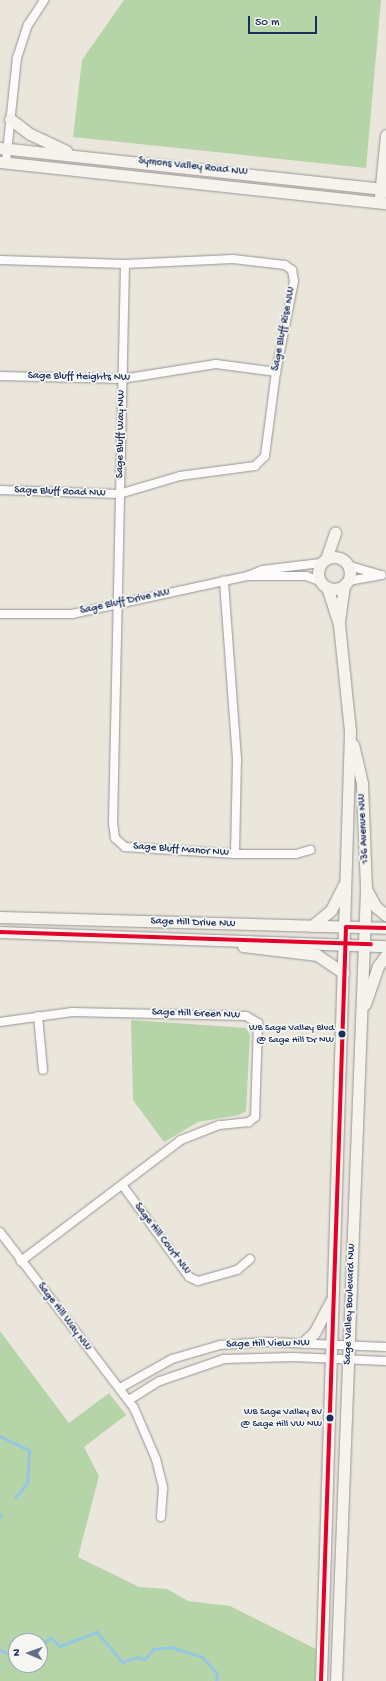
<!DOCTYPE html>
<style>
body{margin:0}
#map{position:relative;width:386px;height:1681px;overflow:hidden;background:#ebe6db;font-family:"Gochi Hand",sans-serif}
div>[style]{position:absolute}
.green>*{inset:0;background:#b5d4a7}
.stream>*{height:3px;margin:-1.5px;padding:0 1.5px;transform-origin:1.5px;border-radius:1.5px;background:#95c6e4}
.roads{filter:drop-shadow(0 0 1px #949597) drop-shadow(0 0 1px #949597)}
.street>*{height:8px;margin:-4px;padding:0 4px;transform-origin:4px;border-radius:4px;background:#fcfbfa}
.secondary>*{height:11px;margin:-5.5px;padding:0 5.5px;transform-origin:5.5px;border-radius:5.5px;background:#f6f2ec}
.secondary>.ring{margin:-5.5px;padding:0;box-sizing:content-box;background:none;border:11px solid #f6f2ec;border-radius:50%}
.bus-1>*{height:4px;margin:-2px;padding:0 2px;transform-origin:2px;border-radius:2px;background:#e4002b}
.dots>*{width:11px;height:11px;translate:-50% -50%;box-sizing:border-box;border:2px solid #f6f6f2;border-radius:50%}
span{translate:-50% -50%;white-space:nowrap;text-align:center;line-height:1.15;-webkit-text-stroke:3.5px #f6f6f2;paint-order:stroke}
.bus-label{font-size:10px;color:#1b2f5e}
.right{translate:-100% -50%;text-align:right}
.street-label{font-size:11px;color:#1b2f5e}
.north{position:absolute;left:8px;top:1633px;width:40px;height:40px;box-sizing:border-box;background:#f6f6f2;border:1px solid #9ea6b7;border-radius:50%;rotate:272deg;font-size:11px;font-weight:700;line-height:16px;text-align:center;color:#1b2f5e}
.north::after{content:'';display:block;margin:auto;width:14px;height:18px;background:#646f8a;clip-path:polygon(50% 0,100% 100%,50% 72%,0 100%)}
.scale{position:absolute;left:248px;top:16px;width:69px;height:18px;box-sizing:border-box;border:2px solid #1b2f5e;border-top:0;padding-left:5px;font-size:12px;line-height:14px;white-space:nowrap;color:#1b2f5e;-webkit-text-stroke:3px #f6f6f2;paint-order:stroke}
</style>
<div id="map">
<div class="green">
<i style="clip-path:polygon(124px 0,381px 0,366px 168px,73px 137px,82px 60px)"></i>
<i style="clip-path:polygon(131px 1020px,246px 1028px,250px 1035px,246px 1111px,239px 1115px,198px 1122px,164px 1142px,133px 1100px)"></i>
<i style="clip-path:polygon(evenodd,0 1331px,69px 1423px,109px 1393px,126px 1415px,84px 1447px,99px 1476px,78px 1557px,139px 1587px,167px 1589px,188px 1601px,230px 1606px,316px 1649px,315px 1681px,0 1681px,0 1331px,16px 1641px,40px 1641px,40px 1665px,16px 1665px,16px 1641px)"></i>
</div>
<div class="stream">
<i style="left:0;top:1436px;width:32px;rotate:26deg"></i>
<i style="left:29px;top:1450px;width:33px;rotate:93deg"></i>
<i style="left:27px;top:1483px;width:19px;rotate:129deg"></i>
<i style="left:0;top:1516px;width:2px;rotate:-63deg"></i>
<i style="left:40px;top:1645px;width:13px;rotate:-32deg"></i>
<i style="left:51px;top:1638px;width:12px;rotate:42deg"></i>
<i style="left:60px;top:1646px;width:40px;rotate:-21deg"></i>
<i style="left:97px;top:1632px;width:39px;rotate:50deg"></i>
<i style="left:122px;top:1662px;width:16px;rotate:-18deg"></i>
<i style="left:137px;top:1657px;width:8px;rotate:14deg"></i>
<i style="left:145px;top:1659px;width:13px;rotate:-51deg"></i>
<i style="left:153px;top:1649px;width:18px;rotate:-6deg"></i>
<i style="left:171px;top:1647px;width:33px;rotate:18deg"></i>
<i style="left:202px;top:1657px;width:22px;rotate:47deg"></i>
<i style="left:217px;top:1673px;width:8px;rotate:97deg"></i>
<i style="left:0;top:1650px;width:17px;rotate:24deg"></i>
</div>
<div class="roads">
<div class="street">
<i style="left:6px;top:162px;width:105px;rotate:-84deg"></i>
<i style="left:17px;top:58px;width:35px;rotate:-72deg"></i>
<i style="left:28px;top:25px;width:30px;rotate:-57deg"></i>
<i style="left:0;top:260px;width:125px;rotate:1.8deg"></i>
<i style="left:125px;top:264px;width:108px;rotate:-2.7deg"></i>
<i style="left:233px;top:259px;width:52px;rotate:6.6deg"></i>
<i style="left:285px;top:265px;width:9px;rotate:36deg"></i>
<i style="left:292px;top:270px;width:11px;rotate:80deg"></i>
<i style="left:294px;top:281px;width:93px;rotate:101.2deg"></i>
<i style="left:276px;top:372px;width:85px;rotate:97.5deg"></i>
<i style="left:265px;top:456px;width:14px;rotate:135deg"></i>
<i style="left:255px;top:466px;width:76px;rotate:172.4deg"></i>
<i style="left:180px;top:476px;width:64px;rotate:163.6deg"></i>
<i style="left:119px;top:494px;width:119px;rotate:-178.1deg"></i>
<i style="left:125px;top:264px;width:559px;rotate:91.23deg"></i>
<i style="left:113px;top:823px;width:15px;rotate:82deg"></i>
<i style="left:115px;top:838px;width:13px;rotate:42deg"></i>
<i style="left:125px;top:847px;width:110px;rotate:3.6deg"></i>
<i style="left:235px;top:854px;width:95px;rotate:-88.8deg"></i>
<i style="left:237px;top:759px;width:179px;rotate:-94.2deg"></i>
<i style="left:0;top:376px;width:122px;rotate:1.4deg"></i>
<i style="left:122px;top:379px;width:95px;rotate:-9.1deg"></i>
<i style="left:216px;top:364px;width:61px;rotate:7.6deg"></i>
<i style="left:248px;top:576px;width:58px"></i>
<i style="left:306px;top:576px;width:15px;rotate:20deg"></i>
<i style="left:348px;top:581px;width:34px;rotate:-10deg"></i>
<i style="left:381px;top:575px;width:33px;rotate:-164deg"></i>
<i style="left:0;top:614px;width:72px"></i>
<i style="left:72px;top:614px;width:180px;rotate:-12.2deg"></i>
<i style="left:248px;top:576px;width:15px;rotate:-23deg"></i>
<i style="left:262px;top:570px;width:59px;rotate:-6.8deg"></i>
<i style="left:235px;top:854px;width:61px"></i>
<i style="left:296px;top:854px;width:15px;rotate:-16deg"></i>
<i style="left:38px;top:1016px;width:54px;rotate:84.7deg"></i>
<i style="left:0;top:1022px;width:73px;rotate:-7.9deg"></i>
<i style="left:72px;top:1012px;width:174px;rotate:1.3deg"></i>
<i style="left:246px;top:1016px;width:14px;rotate:30deg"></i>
<i style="left:258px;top:1023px;width:94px;rotate:91.8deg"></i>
<i style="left:255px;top:1117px;width:8px;rotate:140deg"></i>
<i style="left:249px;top:1122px;width:30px;rotate:174deg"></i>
<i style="left:219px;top:1125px;width:41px;rotate:158.5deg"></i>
<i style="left:181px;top:1140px;width:201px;rotate:142.9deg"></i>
<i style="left:123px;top:1186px;width:112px;rotate:54deg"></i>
<i style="left:189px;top:1277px;width:10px;rotate:24deg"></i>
<i style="left:198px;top:1281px;width:41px;rotate:-15.8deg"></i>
<i style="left:237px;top:1270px;width:17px;rotate:-40deg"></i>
<i style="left:0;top:1232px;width:221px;rotate:52.7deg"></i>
<i style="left:134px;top:1408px;width:56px;rotate:66.7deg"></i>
<i style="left:156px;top:1459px;width:30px;rotate:76deg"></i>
<i style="left:163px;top:1488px;width:29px;rotate:94deg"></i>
<i style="left:120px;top:1388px;width:60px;rotate:-29.1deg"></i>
<i style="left:172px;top:1359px;width:50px;rotate:-16.3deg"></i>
<i style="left:220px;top:1345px;width:47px;rotate:-3.7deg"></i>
<i style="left:267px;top:1342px;width:119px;rotate:2.4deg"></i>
<i style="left:129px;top:1400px;width:36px;rotate:-32deg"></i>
<i style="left:160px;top:1381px;width:68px;rotate:-19deg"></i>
<i style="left:224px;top:1359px;width:69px;rotate:-1.7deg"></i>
<i style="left:293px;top:1357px;width:93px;rotate:2.5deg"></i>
</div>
<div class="secondary">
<i style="left:10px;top:119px;width:25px;rotate:37deg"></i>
<i style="left:30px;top:134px;width:40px;rotate:25deg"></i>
<i style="left:0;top:148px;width:388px;rotate:6.1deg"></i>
<i style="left:0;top:162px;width:388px;rotate:6.1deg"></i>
<i style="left:380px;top:196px;width:61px;rotate:-84.4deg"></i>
<i class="ring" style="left:318px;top:557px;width:21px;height:21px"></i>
<i style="left:326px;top:559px;width:28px;rotate:-71deg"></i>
<i style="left:339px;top:621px;width:36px;rotate:-82deg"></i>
<i style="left:367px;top:891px;width:18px;rotate:61deg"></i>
<i style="left:376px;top:907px;width:13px;rotate:39deg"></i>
<i style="left:0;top:917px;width:386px;rotate:1.6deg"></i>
<i style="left:312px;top:926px;width:25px;rotate:-40deg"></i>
<i style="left:331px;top:910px;width:27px;rotate:-63deg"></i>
<i style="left:0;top:932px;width:386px;rotate:2.1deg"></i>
<i style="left:243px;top:946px;width:75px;rotate:6.9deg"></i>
<i style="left:317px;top:955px;width:32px;rotate:34deg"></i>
<i style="left:365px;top:1004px;width:40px;rotate:-71.1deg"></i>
<i style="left:378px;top:966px;width:14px;rotate:-54deg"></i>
<i style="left:304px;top:1342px;width:13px;rotate:-42deg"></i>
<i style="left:314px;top:1333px;width:36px;rotate:-62deg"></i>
<i style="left:321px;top:1681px;width:950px;rotate:-88.25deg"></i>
<i style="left:350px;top:731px;width:108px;rotate:-95.9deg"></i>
<i style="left:339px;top:624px;width:39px;rotate:-108deg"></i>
<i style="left:336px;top:1681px;width:794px;rotate:-87.83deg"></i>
<i style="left:366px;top:888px;width:105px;rotate:-92.2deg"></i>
<i style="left:362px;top:783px;width:39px;rotate:-103deg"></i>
</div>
</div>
<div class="bus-1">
<i style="left:0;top:932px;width:371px;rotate:1.9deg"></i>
<i style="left:321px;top:1681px;width:754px;rotate:-88.1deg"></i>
<i style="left:346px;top:927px;width:40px;rotate:1.4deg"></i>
</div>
<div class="dots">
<i style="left:342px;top:1034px;background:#1b2f5e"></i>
<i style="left:330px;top:1418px;background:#1b2f5e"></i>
</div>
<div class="bus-label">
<span class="right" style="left:334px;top:1034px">WB Sage Valley Blvd<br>@ Sage Hill Dr NW</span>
<span class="right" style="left:322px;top:1418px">WB Sage Valley BV<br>@ Sage Hill VW NW</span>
</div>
<div class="street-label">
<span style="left:193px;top:167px;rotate:6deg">Symons Valley Road NW</span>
<span style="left:284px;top:329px;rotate:-79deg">Sage Bluff Rise NW</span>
<span style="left:79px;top:377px;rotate:1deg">Sage Bluff Heights NW</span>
<span style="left:121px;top:434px;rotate:-89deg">Sage Bluff Way NW</span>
<span style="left:60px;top:492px;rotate:2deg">Sage Bluff Road NW</span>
<span style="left:125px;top:602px;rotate:-12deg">Sage Bluff Drive NW</span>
<span style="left:364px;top:829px;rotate:-93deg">136 Avenue NW</span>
<span style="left:181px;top:850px;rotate:4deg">Sage Bluff Manor NW</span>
<span style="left:193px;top:923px;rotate:2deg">Sage Hill Drive NW</span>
<span style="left:196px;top:1014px;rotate:2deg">Sage Hill Green NW</span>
<span style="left:162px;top:1239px;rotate:53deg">Sage Hill Court NW</span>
<span style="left:350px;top:1304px;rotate:-88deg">Sage Valley Boulevard NW</span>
<span style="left:64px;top:1317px;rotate:53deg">Sage Hill Way NW</span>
<span style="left:268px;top:1344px;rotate:-1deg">Sage Hill View NW</span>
</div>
<div class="north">N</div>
<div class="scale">50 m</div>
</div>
